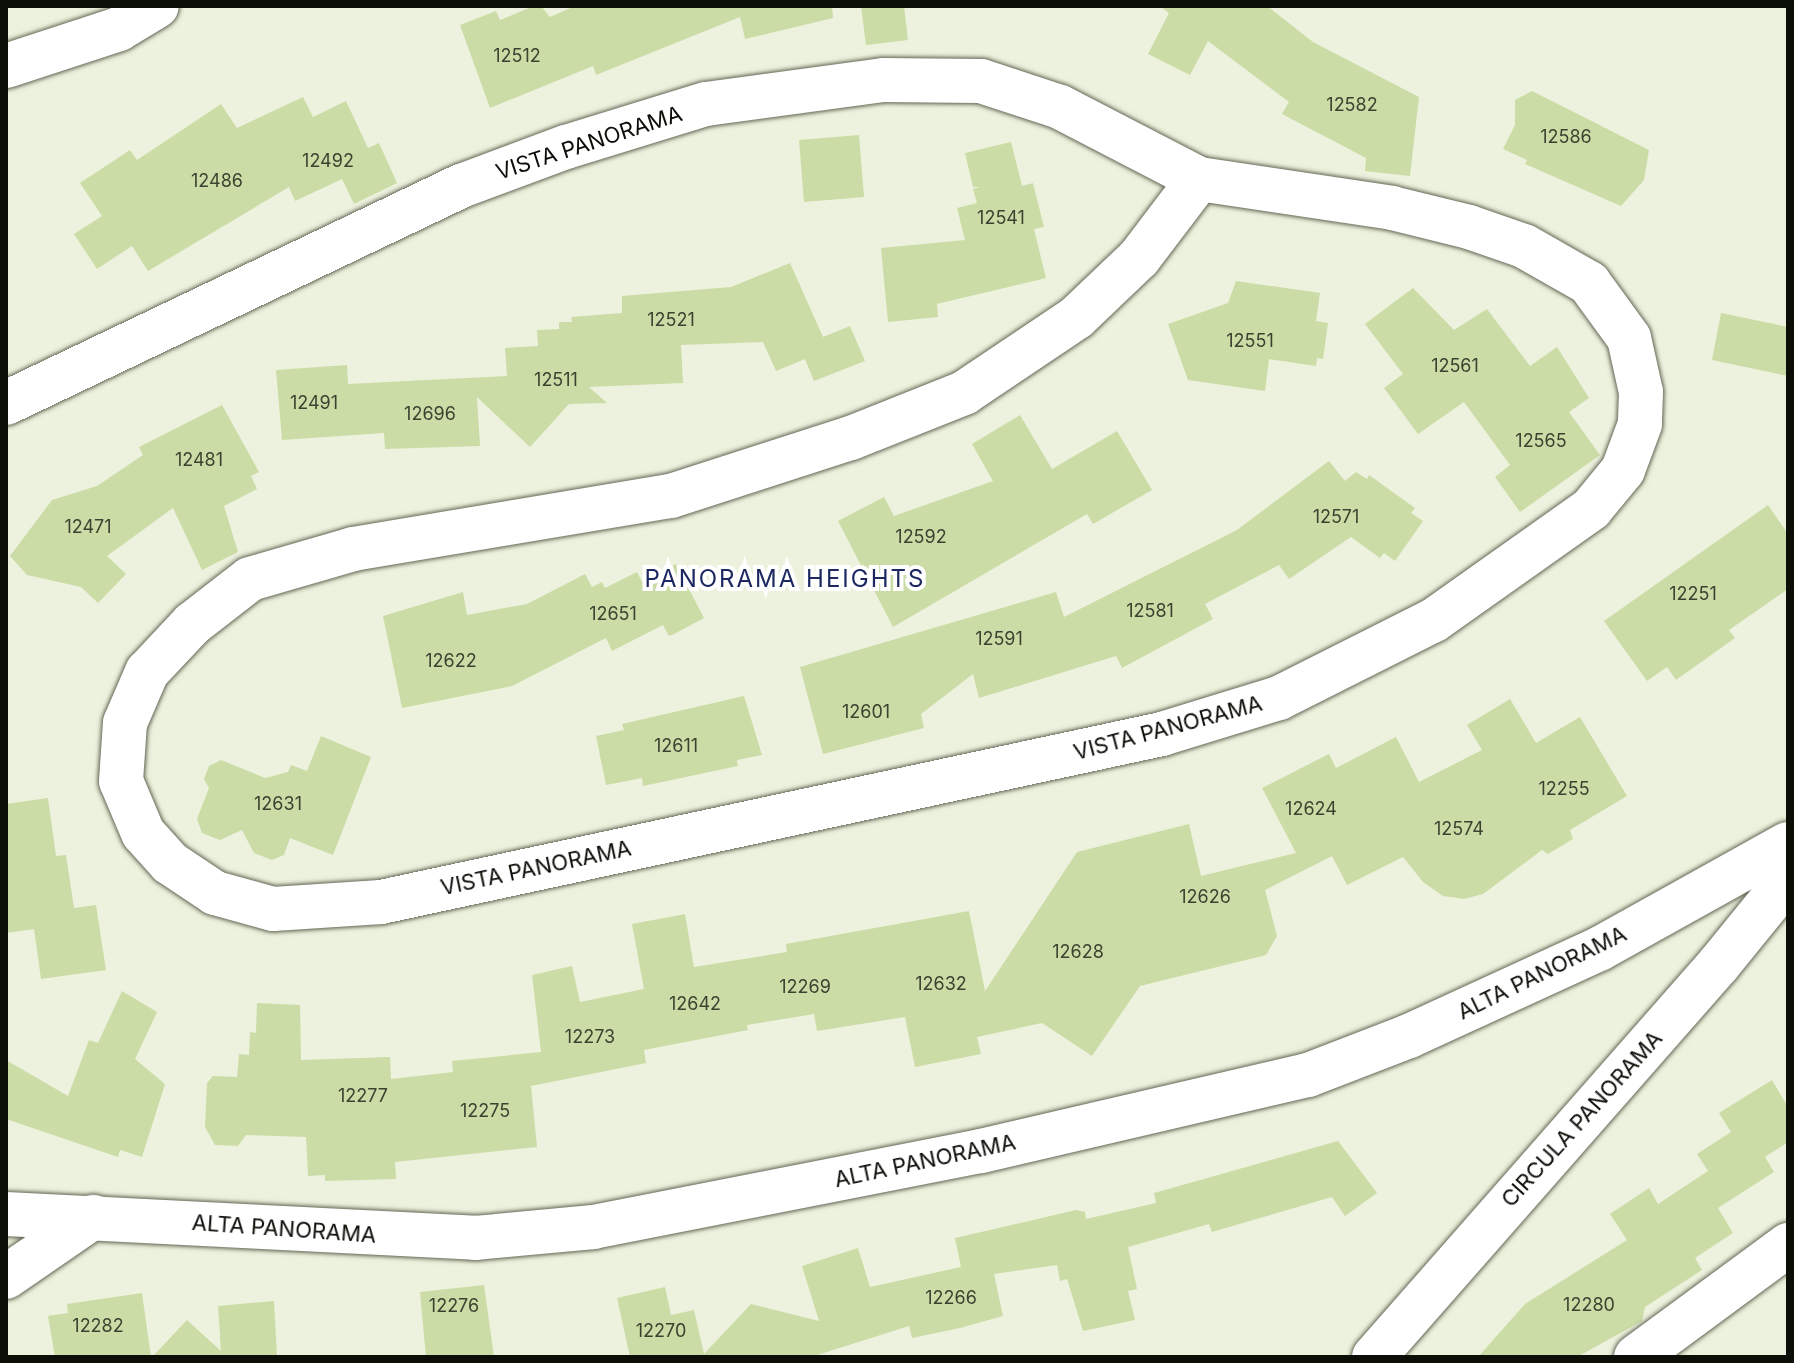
<!DOCTYPE html>
<style>
body{margin:0}
#map{position:relative;width:1794px;height:1363px;overflow:hidden;background:#ecf2dd;font-family:Inter,sans-serif}
div>[style]{position:absolute}
.building>*{inset:0;background:#ccdca6}
.roads{filter:drop-shadow(0 0 2px #636856) drop-shadow(0 0 2px #636856)}
.minor>*{height:44px;margin:-22px;padding:0 22px;transform-origin:22px;border-radius:22px;background:#fff}
span{translate:-50% -50%;white-space:nowrap;text-align:center;line-height:1.15;-webkit-text-stroke:8px #fff;paint-order:stroke}
.number-label{font-size:18px;color:#3c4230}
.number-label span{-webkit-text-stroke-width:0}
.street-label{font-size:22px;color:#0c0e08}
.neighbourhood-label{font-size:24px;color:#1d2860;letter-spacing:2px}
.frame{position:absolute;inset:0;border:8px solid #0c0e08;pointer-events:none}
</style>
<div id="map">
<div class="building">
<i style="clip-path:polygon(534px 6px,541px 6px,550px 17px,575px 6px,832px 6px,833px 18px,745px 39px,740px 17px,596px 75px,593px 66px,490px 108px,460px 25px,496px 11px,500px 20px)"></i>
<i style="clip-path:polygon(861px 6px,904px 6px,908px 40px,866px 45px)"></i>
<i style="clip-path:polygon(1160px 6px,1267px 6px,1313px 42px,1419px 97px,1410px 176px,1365px 171px,1366px 158px,1282px 114px,1289px 102px,1208px 41px,1190px 75px,1148px 54px,1169px 13px)"></i>
<i style="clip-path:polygon(1532px 91px,1649px 150px,1644px 180px,1621px 206px,1525px 164px,1527px 160px,1503px 149px,1515px 125px,1515px 100px)"></i>
<i style="clip-path:polygon(303px 97px,313px 117px,346px 101px,368px 148px,379px 143px,397px 183px,354px 204px,342px 179px,295px 201px,289px 187px,148px 271px,132px 246px,97px 269px,74px 234px,102px 216px,80px 183px,130px 150px,137px 160px,221px 104px,237px 128px)"></i>
<i style="clip-path:polygon(859px 135px,864px 197px,804px 202px,799px 140px)"></i>
<i style="clip-path:polygon(1011px 142px,1022px 186px,1033px 183px,1044px 227px,1034px 229px,1046px 278px,937px 304px,938px 317px,888px 322px,881px 248px,965px 240px,957px 208px,977px 203px,973px 189px,980px 187px,973px 187px,965px 153px)"></i>
<i style="clip-path:polygon(790px 263px,823px 337px,850px 326px,865px 361px,814px 381px,805px 359px,776px 371px,763px 342px,681px 345px,683px 383px,589px 387px,607px 403px,569px 404px,530px 447px,477px 397px,480px 446px,385px 449px,384px 433px,282px 440px,276px 370px,347px 365px,348px 384px,507px 376px,505px 348px,538px 346px,537px 330px,559px 329px,559px 322px,572px 322px,571px 317px,622px 313px,622px 296px,731px 287px)"></i>
<i style="clip-path:polygon(1236px 281px,1320px 293px,1316px 321px,1328px 323px,1323px 359px,1317px 358px,1316px 366px,1269px 359px,1265px 391px,1188px 380px,1168px 324px,1228px 303px)"></i>
<i style="clip-path:polygon(1413px 288px,1454px 330px,1487px 309px,1530px 366px,1557px 347px,1589px 398px,1569px 412px,1600px 455px,1520px 512px,1495px 477px,1510px 465px,1464px 402px,1418px 434px,1384px 388px,1403px 374px,1365px 324px)"></i>
<i style="clip-path:polygon(1721px 313px,1788px 327px,1788px 376px,1712px 360px)"></i>
<i style="clip-path:polygon(222px 405px,259px 472px,251px 476px,257px 489px,224px 506px,238px 552px,202px 570px,173px 508px,107px 556px,126px 574px,98px 603px,81px 587px,27px 575px,10px 556px,52px 500px,97px 486px,143px 455px,139px 447px)"></i>
<i style="clip-path:polygon(1020px 415px,1052px 469px,1117px 431px,1152px 490px,1093px 524px,1087px 514px,893px 627px,838px 521px,884px 497px,894px 516px,993px 481px,972px 444px)"></i>
<i style="clip-path:polygon(1329px 461px,1345px 481px,1356px 472px,1367px 479px,1369px 475px,1415px 508px,1411px 513px,1423px 521px,1395px 561px,1384px 553px,1380px 558px,1351px 537px,1289px 579px,1279px 565px,1205px 604px,1213px 619px,1122px 668px,1116px 656px,979px 698px,973px 674px,921px 714px,924px 728px,823px 754px,800px 667px,1056px 592px,1064px 617px,1237px 530px)"></i>
<i style="clip-path:polygon(1768px 505px,1788px 534px,1788px 589px,1729px 630px,1735px 638px,1676px 680px,1667px 667px,1647px 681px,1604px 621px)"></i>
<i style="clip-path:polygon(676px 564px,704px 618px,674px 634px,669px 636px,663px 625px,612px 651px,606px 638px,512px 686px,402px 708px,383px 616px,463px 592px,467px 615px,527px 604px,585px 574px,592px 587px,602px 582px,605px 588px,637px 572px,642px 582px)"></i>
<i style="clip-path:polygon(744px 696px,762px 755px,737px 760px,738px 766px,643px 786px,642px 778px,606px 785px,596px 736px,624px 730px,622px 724px)"></i>
<i style="clip-path:polygon(1510px 699px,1536px 743px,1580px 717px,1627px 796px,1570px 830px,1573px 839px,1548px 854px,1542px 850px,1483px 894px,1464px 899px,1443px 896px,1423px 882px,1403px 857px,1347px 885px,1332px 856px,1265px 890px,1277px 936px,1266px 955px,1140px 986px,1092px 1056px,1042px 1023px,977px 1037px,981px 1054px,915px 1067px,905px 1017px,817px 1031px,814px 1014px,747px 1025px,748px 1030px,644px 1050px,646px 1063px,531px 1086px,537px 1147px,395px 1162px,396px 1179px,325px 1181px,325px 1175px,308px 1176px,306px 1137px,246px 1135px,238px 1146px,215px 1145px,205px 1127px,207px 1083px,213px 1076px,237px 1077px,239px 1054px,249px 1055px,250px 1032px,256px 1033px,257px 1003px,300px 1005px,301px 1060px,390px 1057px,391px 1079px,453px 1072px,452px 1061px,541px 1052px,532px 975px,572px 966px,580px 1002px,644px 989px,632px 924px,685px 914px,694px 967px,787px 952px,786px 944px,969px 911px,985px 991px,1077px 852px,1189px 824px,1201px 876px,1296px 853px,1262px 788px,1329px 754px,1336px 768px,1396px 737px,1419px 782px,1482px 750px,1467px 725px)"></i>
<i style="clip-path:polygon(321px 736px,371px 757px,333px 855px,290px 838px,284px 855px,272px 860px,254px 853px,242px 830px,220px 840px,202px 833px,197px 819px,209px 788px,204px 779px,209px 766px,221px 760px,265px 778px,288px 772px,291px 765px,307px 771px)"></i>
<i style="clip-path:polygon(48px 798px,56px 856px,66px 855px,74px 908px,96px 905px,106px 970px,41px 979px,34px 929px,6px 933px,6px 804px)"></i>
<i style="clip-path:polygon(122px 991px,157px 1012px,135px 1059px,165px 1084px,142px 1157px,120px 1150px,118px 1157px,6px 1119px,6px 1060px,68px 1096px,89px 1040px,98px 1043px)"></i>
<i style="clip-path:polygon(1772px 1080px,1788px 1107px,1788px 1142px,1765px 1157px,1774px 1172px,1718px 1208px,1733px 1233px,1695px 1258px,1702px 1270px,1645px 1307px,1642px 1321px,1577px 1357px,1478px 1357px,1525px 1304px,1627px 1240px,1610px 1214px,1649px 1188px,1658px 1204px,1708px 1171px,1697px 1154px,1731px 1132px,1719px 1113px)"></i>
<i style="clip-path:polygon(1338px 1141px,1377px 1193px,1345px 1216px,1332px 1197px,1212px 1232px,1209px 1224px,1128px 1247px,1137px 1289px,1128px 1291px,1135px 1320px,1083px 1331px,1067px 1279px,1060px 1281px,1057px 1265px,994px 1274px,1003px 1316px,960px 1328px,912px 1338px,909px 1326px,811px 1357px,630px 1357px,617px 1298px,665px 1287px,671px 1315px,694px 1310px,704px 1354px,751px 1304px,819px 1321px,802px 1266px,858px 1248px,870px 1287px,961px 1267px,955px 1238px,1076px 1210px,1085px 1212px,1086px 1219px,1156px 1203px,1154px 1193px)"></i>
<i style="clip-path:polygon(484px 1285px,494px 1357px,426px 1357px,420px 1292px)"></i>
<i style="clip-path:polygon(142px 1293px,151px 1357px,55px 1357px,48px 1316px,68px 1313px,67px 1304px)"></i>
<i style="clip-path:polygon(274px 1301px,277px 1357px,152px 1357px,187px 1320px,221px 1351px,218px 1306px)"></i>
</div>
<div class="roads">
<div class="minor">
<i style="left:6px;top:66px;width:119px;rotate:-18.1deg"></i>
<i style="left:119px;top:29px;width:44px;rotate:-31.2deg"></i>
<i style="left:6px;top:403px;width:504px;rotate:-25.5deg"></i>
<i style="left:461px;top:186px;width:112px;rotate:-20.4deg"></i>
<i style="left:566px;top:147px;width:146px;rotate:-17.1deg"></i>
<i style="left:706px;top:104px;width:179px;rotate:-7.7deg"></i>
<i style="left:883px;top:80px;width:98px;rotate:0.6deg"></i>
<i style="left:981px;top:81px;width:83px;rotate:18.2deg"></i>
<i style="left:1060px;top:107px;width:157px;rotate:27.4deg"></i>
<i style="left:1199px;top:179px;width:195px;rotate:8.5deg"></i>
<i style="left:1392px;top:208px;width:79px;rotate:13.9deg"></i>
<i style="left:1469px;top:227px;width:58px;rotate:19.1deg"></i>
<i style="left:1524px;top:246px;width:75px;rotate:29.6deg"></i>
<i style="left:1589px;top:283px;width:68px;rotate:54deg"></i>
<i style="left:1629px;top:338px;width:55px;rotate:77.5deg"></i>
<i style="left:1641px;top:392px;width:32px;rotate:92deg"></i>
<i style="left:1640px;top:424px;width:49px;rotate:110.3deg"></i>
<i style="left:1623px;top:470px;width:50px;rotate:129.4deg"></i>
<i style="left:1591px;top:509px;width:192px;rotate:144.7deg"></i>
<i style="left:1434px;top:620px;width:174px;rotate:153.3deg"></i>
<i style="left:1279px;top:698px;width:122px;rotate:162.9deg"></i>
<i style="left:1162px;top:734px;width:799px;rotate:167.86deg"></i>
<i style="left:381px;top:902px;width:108px;rotate:176.3deg"></i>
<i style="left:273px;top:909px;width:60px;rotate:-164.6deg"></i>
<i style="left:215px;top:893px;width:54px;rotate:-146.3deg"></i>
<i style="left:170px;top:863px;width:40px;rotate:-132deg"></i>
<i style="left:143px;top:833px;width:56px;rotate:-112.9deg"></i>
<i style="left:121px;top:781px;width:58px;rotate:-86.1deg"></i>
<i style="left:125px;top:723px;width:56px;rotate:-66.7deg"></i>
<i style="left:147px;top:672px;width:66px;rotate:-46.8deg"></i>
<i style="left:192px;top:624px;width:73px;rotate:-37.8deg"></i>
<i style="left:250px;top:579px;width:107px;rotate:-16.2deg"></i>
<i style="left:353px;top:549px;width:322px;rotate:-9.5deg"></i>
<i style="left:671px;top:496px;width:189px;rotate:-17.9deg"></i>
<i style="left:851px;top:438px;width:122px;rotate:-21.7deg"></i>
<i style="left:964px;top:393px;width:136px;rotate:-33.9deg"></i>
<i style="left:1077px;top:317px;width:86px;rotate:-43.6deg"></i>
<i style="left:1139px;top:258px;width:99px;rotate:-52.8deg"></i>
<i style="left:6px;top:1214px;width:470px;rotate:2.9deg"></i>
<i style="left:475px;top:1238px;width:119px;rotate:-5.3deg"></i>
<i style="left:593px;top:1227px;width:395px;rotate:-11.1deg"></i>
<i style="left:981px;top:1151px;width:336px;rotate:-13.1deg"></i>
<i style="left:1308px;top:1075px;width:108px;rotate:-21.1deg"></i>
<i style="left:1409px;top:1036px;width:209px;rotate:-24.6deg"></i>
<i style="left:1599px;top:949px;width:216px;rotate:-29.1deg"></i>
<i style="left:6px;top:1277px;width:106px;rotate:-34.6deg"></i>
<i style="left:1374px;top:1357px;width:523px;rotate:-48.72deg"></i>
<i style="left:1719px;top:964px;width:109px;rotate:-50.9deg"></i>
<i style="left:1636px;top:1357px;width:189px;rotate:-36.4deg"></i>
</div>
</div>
<div class="number-label">
<span style="left:517px;top:56px">12512</span>
<span style="left:1352px;top:105px">12582</span>
<span style="left:1566px;top:137px">12586</span>
<span style="left:328px;top:161px">12492</span>
<span style="left:217px;top:181px">12486</span>
<span style="left:1001px;top:218px">12541</span>
<span style="left:671px;top:320px">12521</span>
<span style="left:1250px;top:341px">12551</span>
<span style="left:1455px;top:366px">12561</span>
<span style="left:556px;top:380px">12511</span>
<span style="left:314px;top:403px">12491</span>
<span style="left:430px;top:414px">12696</span>
<span style="left:1541px;top:441px">12565</span>
<span style="left:199px;top:460px">12481</span>
<span style="left:1336px;top:517px">12571</span>
<span style="left:88px;top:527px">12471</span>
<span style="left:921px;top:537px">12592</span>
<span style="left:1693px;top:594px">12251</span>
<span style="left:1150px;top:611px">12581</span>
<span style="left:613px;top:614px">12651</span>
<span style="left:999px;top:639px">12591</span>
<span style="left:451px;top:661px">12622</span>
<span style="left:866px;top:712px">12601</span>
<span style="left:676px;top:746px">12611</span>
<span style="left:1564px;top:789px">12255</span>
<span style="left:278px;top:804px">12631</span>
<span style="left:1311px;top:809px">12624</span>
<span style="left:1459px;top:829px">12574</span>
<span style="left:1205px;top:897px">12626</span>
<span style="left:1078px;top:952px">12628</span>
<span style="left:941px;top:984px">12632</span>
<span style="left:805px;top:987px">12269</span>
<span style="left:695px;top:1004px">12642</span>
<span style="left:590px;top:1037px">12273</span>
<span style="left:363px;top:1096px">12277</span>
<span style="left:485px;top:1111px">12275</span>
<span style="left:951px;top:1298px">12266</span>
<span style="left:1589px;top:1305px">12280</span>
<span style="left:454px;top:1306px">12276</span>
<span style="left:98px;top:1326px">12282</span>
<span style="left:661px;top:1331px">12270</span>
</div>
<div class="street-label">
<span style="left:589px;top:143px;rotate:-18deg">VISTA PANORAMA</span>
<span style="left:1168px;top:728px;rotate:-15deg">VISTA PANORAMA</span>
<span style="left:536px;top:868px;rotate:-12deg">VISTA PANORAMA</span>
<span style="left:1542px;top:973px;rotate:-26deg">ALTA PANORAMA</span>
<span style="left:1582px;top:1119px;rotate:-48deg">CIRCULA PANORAMA</span>
<span style="left:925px;top:1161px;rotate:-12deg">ALTA PANORAMA</span>
<span style="left:284px;top:1229px;rotate:4deg">ALTA PANORAMA</span>
</div>
<div class="neighbourhood-label">
<span style="left:785px;top:579px">PANORAMA HEIGHTS</span>
</div>
<div class="frame"></div>
</div>
